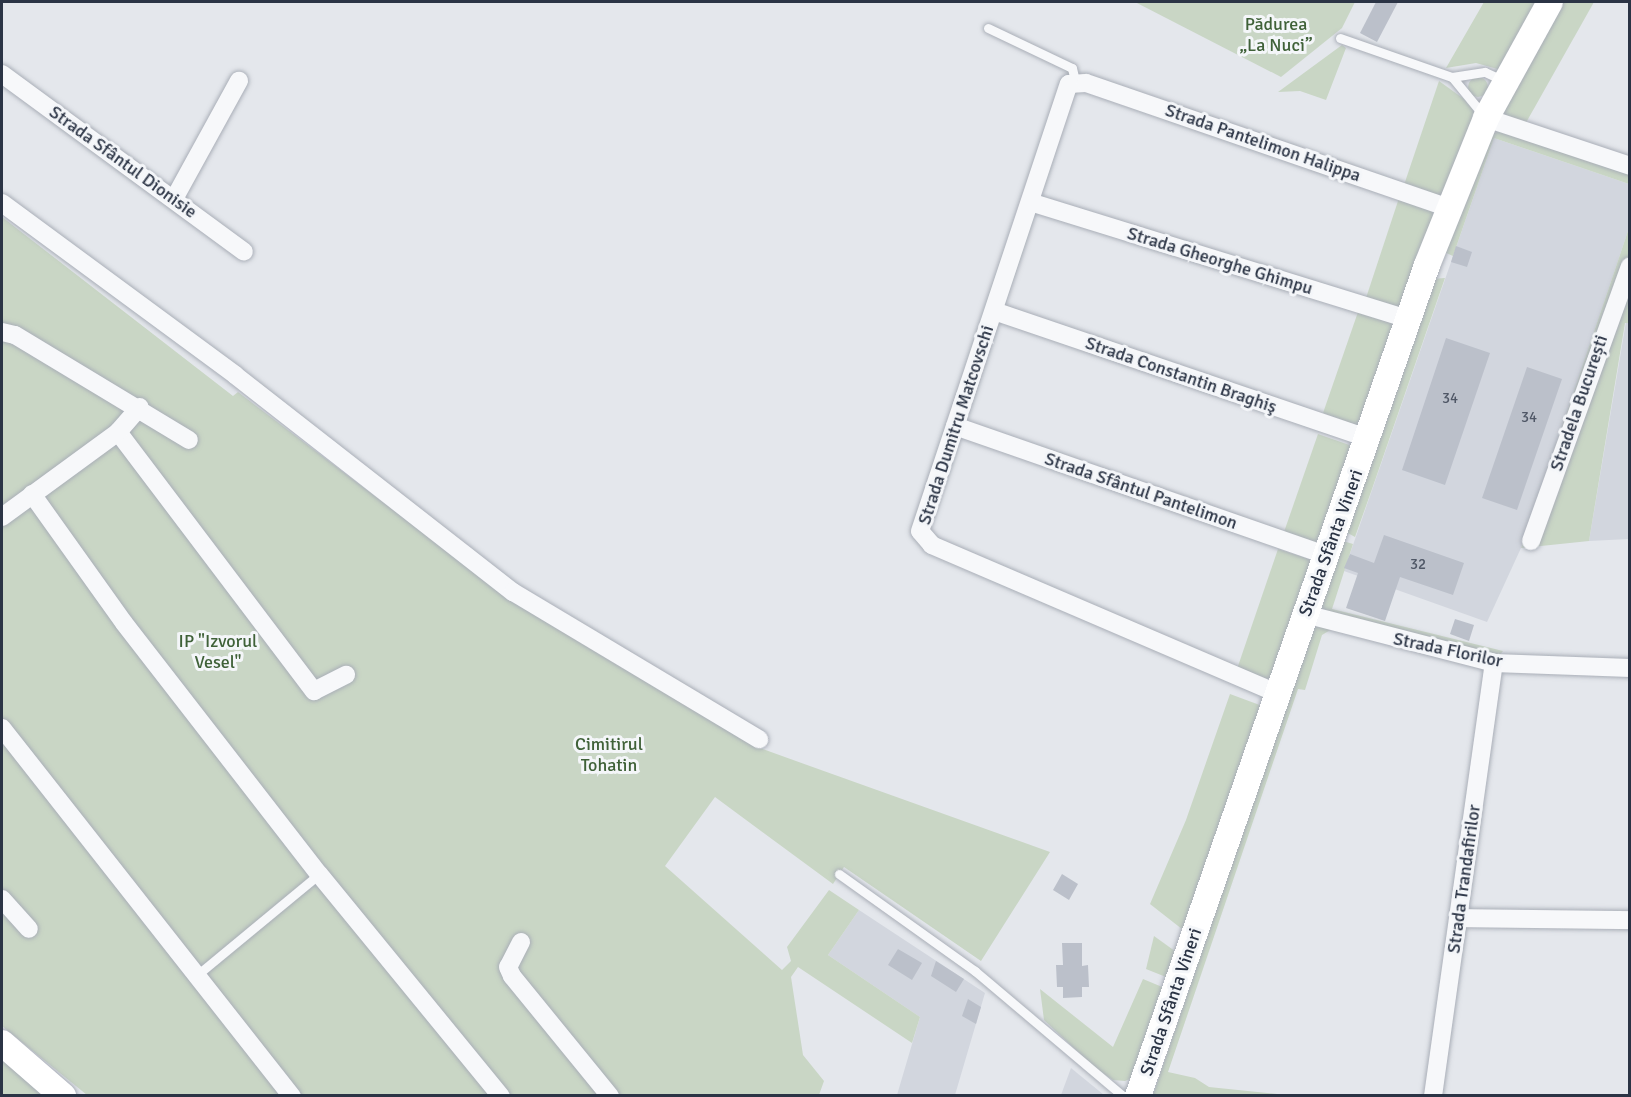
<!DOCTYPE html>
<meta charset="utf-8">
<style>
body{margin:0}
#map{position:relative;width:1631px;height:1097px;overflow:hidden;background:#e4e7ec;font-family:Signika,sans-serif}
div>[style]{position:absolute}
.built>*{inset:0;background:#d2d6de}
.green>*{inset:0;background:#c9d6c5}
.round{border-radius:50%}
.building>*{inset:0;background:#bbc0ca}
.roads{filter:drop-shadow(0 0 2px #a9aeb7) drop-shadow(0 0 2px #a9aeb7)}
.lane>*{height:9px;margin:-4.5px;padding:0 4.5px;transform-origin:4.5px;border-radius:4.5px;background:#f7f8fa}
.street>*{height:18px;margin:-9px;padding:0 9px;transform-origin:9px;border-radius:9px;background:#f7f8fa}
.secondary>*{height:26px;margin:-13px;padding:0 13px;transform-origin:13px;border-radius:13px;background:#fff}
span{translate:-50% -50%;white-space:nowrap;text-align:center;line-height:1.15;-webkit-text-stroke:6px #f4f6f9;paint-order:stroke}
.number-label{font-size:15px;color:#4f5766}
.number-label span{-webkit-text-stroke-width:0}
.park-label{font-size:18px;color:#3f6138}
.street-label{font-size:18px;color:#2b3445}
.frame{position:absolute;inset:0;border:3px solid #2b3445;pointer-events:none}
</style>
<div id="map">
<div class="built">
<i style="clip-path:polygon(1494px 138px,1629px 184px,1629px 228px,1521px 548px,1487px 622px,1344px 571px)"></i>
<i style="clip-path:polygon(1626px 322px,1630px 323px,1629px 539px,1589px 541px)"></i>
<i style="clip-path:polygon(859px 910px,985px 993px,955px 1095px,897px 1095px,920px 1017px,828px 955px)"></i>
<i style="clip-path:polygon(1071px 1068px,1104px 1095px,1061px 1095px)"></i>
</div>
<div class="green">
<i style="clip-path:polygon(1135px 2px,1355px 2px,1342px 28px,1281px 77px)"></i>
<i style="clip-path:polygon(1484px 2px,1539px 2px,1501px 70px,1476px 63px,1446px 68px)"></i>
<i style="clip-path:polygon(1558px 2px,1594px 2px,1523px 128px,1505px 117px,1502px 108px)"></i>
<i style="clip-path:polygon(1342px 45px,1346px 48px,1326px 100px,1300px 91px,1278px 92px)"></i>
<i class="round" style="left:1468px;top:77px;width:20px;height:20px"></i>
<i style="clip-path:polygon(1439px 81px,1464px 99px,1477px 115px,1443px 198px,1404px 185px)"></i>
<i style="clip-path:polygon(1497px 132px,1506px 132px,1629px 171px,1629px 184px,1494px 138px,1453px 256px,1444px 252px,1487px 136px)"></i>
<i style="clip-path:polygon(1399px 198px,1438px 211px,1403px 310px,1366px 298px)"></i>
<i style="clip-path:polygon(2px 217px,233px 396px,238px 392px,497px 589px,754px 746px,1050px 852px,981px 961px,844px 867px,833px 884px,715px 797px,665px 866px,782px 970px,791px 961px,787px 947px,829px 890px,859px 910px,828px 955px,920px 1017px,912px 1043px,798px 967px,791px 977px,803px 1055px,824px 1081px,819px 1095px,87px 1095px,2px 1026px)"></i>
<i style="clip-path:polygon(1629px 228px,1629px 323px,1625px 323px,1589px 541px,1521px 548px)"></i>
<i style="clip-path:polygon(1445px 278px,1371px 492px,1355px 537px,1346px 532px,1431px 279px)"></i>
<i style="clip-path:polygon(1358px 312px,1396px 324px,1363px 428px,1323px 413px)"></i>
<i style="clip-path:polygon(1318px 434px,1355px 447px,1321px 545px,1284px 532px)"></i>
<i style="clip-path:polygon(1343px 541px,1353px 544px,1332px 609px,1503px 651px,1499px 656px,1322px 610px,1319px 602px)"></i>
<i style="clip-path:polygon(1278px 549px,1315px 561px,1274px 681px,1237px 669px)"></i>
<i style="clip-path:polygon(1321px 626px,1332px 629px,1322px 635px,1305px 690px,1298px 689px,1168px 1072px,1195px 1078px,1209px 1087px,1287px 1095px,1153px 1095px,1313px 627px)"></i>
<i style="clip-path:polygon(1230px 694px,1265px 707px,1187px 933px,1150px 904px,1186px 820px)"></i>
<i style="clip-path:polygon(1154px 936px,1179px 954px,1171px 979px,1146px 969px)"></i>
<i style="clip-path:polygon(1143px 979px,1167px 989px,1137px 1076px,1125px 1081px,1113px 1080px,1094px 1067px,1044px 1020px,1040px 989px,1113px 1047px)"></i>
<i style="clip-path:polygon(2px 1060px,48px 1095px,2px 1095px)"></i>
</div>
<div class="building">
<i style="clip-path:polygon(1376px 2px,1398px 2px,1377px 42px,1360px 33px)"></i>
<i style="clip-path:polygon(1456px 246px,1472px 252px,1467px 267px,1451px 262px)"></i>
<i style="clip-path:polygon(1446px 338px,1490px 353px,1445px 485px,1402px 470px)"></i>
<i style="clip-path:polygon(1527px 367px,1562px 379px,1517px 510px,1482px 498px)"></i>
<i style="clip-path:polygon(1384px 535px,1464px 563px,1453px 595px,1400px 577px,1385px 621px,1346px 608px,1358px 573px,1344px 568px,1350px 554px,1374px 563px)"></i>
<i style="clip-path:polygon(1455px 619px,1474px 625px,1469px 641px,1450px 634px)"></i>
<i style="clip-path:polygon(1062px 874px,1078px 884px,1069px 900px,1053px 890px)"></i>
<i style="clip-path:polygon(1062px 943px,1082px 943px,1082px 966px,1088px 965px,1089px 987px,1082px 987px,1082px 997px,1063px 998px,1063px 987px,1057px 987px,1056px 965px,1063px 965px)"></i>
<i style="clip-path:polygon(898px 949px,922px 963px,912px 980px,888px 965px)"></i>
<i style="clip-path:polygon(936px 961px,964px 979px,956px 992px,931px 976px)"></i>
<i style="clip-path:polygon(968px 999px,981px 1007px,976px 1024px,962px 1016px)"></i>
</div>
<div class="roads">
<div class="lane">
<i style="left:988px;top:28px;width:93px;rotate:25.5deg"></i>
<i style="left:1072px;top:68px;width:13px;rotate:77deg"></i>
<i style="left:1340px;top:38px;width:119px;rotate:19.2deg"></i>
<i style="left:1452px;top:77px;width:50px;rotate:50.6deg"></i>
<i style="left:1452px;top:77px;width:33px;rotate:-9deg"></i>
<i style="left:1485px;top:72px;width:21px;rotate:25deg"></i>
<i style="left:839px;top:874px;width:167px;rotate:35.5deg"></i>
<i style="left:975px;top:971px;width:194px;rotate:40.2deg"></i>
<i style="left:197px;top:975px;width:158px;rotate:-39.6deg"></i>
</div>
<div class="street">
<i style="left:2px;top:74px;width:300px;rotate:36.3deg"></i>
<i style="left:1486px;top:118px;width:152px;rotate:18.4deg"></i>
<i style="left:174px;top:199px;width:135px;rotate:-61.2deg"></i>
<i style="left:1030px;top:202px;width:399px;rotate:17.2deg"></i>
<i style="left:2px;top:203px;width:290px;rotate:36.4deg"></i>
<i style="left:235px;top:375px;width:353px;rotate:38deg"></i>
<i style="left:513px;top:592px;width:287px;rotate:30.9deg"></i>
<i style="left:994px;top:311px;width:395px;rotate:18.8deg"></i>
<i style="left:2px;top:332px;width:13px;rotate:13deg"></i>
<i style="left:15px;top:335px;width:203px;rotate:31.1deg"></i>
<i style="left:955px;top:426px;width:393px;rotate:19.2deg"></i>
<i style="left:118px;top:432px;width:325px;rotate:52.9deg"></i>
<i style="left:314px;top:691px;width:36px;rotate:-27deg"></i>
<i style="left:32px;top:494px;width:158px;rotate:54.5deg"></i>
<i style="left:124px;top:623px;width:318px;rotate:52.2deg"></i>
<i style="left:319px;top:874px;width:287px;rotate:50.7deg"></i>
<i style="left:2px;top:517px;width:144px;rotate:-36.2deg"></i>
<i style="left:118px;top:432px;width:33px;rotate:-49deg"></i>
<i style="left:1531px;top:541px;width:292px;rotate:-70.2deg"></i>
<i style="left:1305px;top:614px;width:195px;rotate:14.5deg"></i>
<i style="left:1494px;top:663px;width:136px;rotate:2.1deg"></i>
<i style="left:1279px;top:694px;width:378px;rotate:-156.8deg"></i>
<i style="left:932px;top:545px;width:18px;rotate:-131deg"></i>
<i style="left:920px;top:531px;width:471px;rotate:-71.6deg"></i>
<i style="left:1069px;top:84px;width:17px;rotate:-3deg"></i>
<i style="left:1086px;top:83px;width:385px;rotate:19deg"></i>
<i style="left:2px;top:728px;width:469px;rotate:51.8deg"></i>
<i style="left:2px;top:899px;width:40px;rotate:48deg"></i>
<i style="left:1459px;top:918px;width:171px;rotate:0.7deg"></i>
<i style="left:521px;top:942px;width:28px;rotate:117deg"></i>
<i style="left:508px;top:967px;width:10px;rotate:66deg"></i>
<i style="left:512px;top:976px;width:155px;rotate:50.8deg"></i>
<i style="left:1433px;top:1096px;width:437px;rotate:-82deg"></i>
</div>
<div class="secondary">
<i style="left:2px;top:1043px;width:81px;rotate:41deg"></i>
<i style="left:1138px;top:1096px;width:880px;rotate:-70.82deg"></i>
<i style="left:1427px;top:265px;width:158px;rotate:-68.1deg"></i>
<i style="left:1486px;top:118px;width:132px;rotate:-61.1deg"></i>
</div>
</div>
<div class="number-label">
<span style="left:1450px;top:399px">34</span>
<span style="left:1529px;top:418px">34</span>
<span style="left:1418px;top:565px">32</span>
</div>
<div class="park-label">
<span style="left:1276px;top:35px">Pădurea<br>„La Nuci”</span>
<span style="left:218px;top:652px">IP "Izvorul<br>Vesel"</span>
<span style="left:609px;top:755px">Cimitirul<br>Tohatin</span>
</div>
<div class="street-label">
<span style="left:1263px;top:143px;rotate:19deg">Strada Pantelimon Halippa</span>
<span style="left:123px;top:162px;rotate:36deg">Strada Sfântul Dionisie</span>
<span style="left:1220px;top:261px;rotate:17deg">Strada Gheorghe Ghimpu</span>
<span style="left:1181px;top:375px;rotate:19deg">Strada Constantin Braghiş</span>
<span style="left:1579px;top:403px;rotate:-71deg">Stradela București</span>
<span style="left:956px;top:425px;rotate:-72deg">Strada Dumitru Matcovschi</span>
<span style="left:1141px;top:491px;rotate:19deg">Strada Sfântul Pantelimon</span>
<span style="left:1331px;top:543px;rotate:-70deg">Strada Sfânta Vineri</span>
<span style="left:1448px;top:650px;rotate:12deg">Strada Florilor</span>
<span style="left:1464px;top:879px;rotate:-82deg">Strada Trandafirilor</span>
<span style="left:1171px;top:1002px;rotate:-71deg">Strada Sfânta Vineri</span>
</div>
<div class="frame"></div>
</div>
